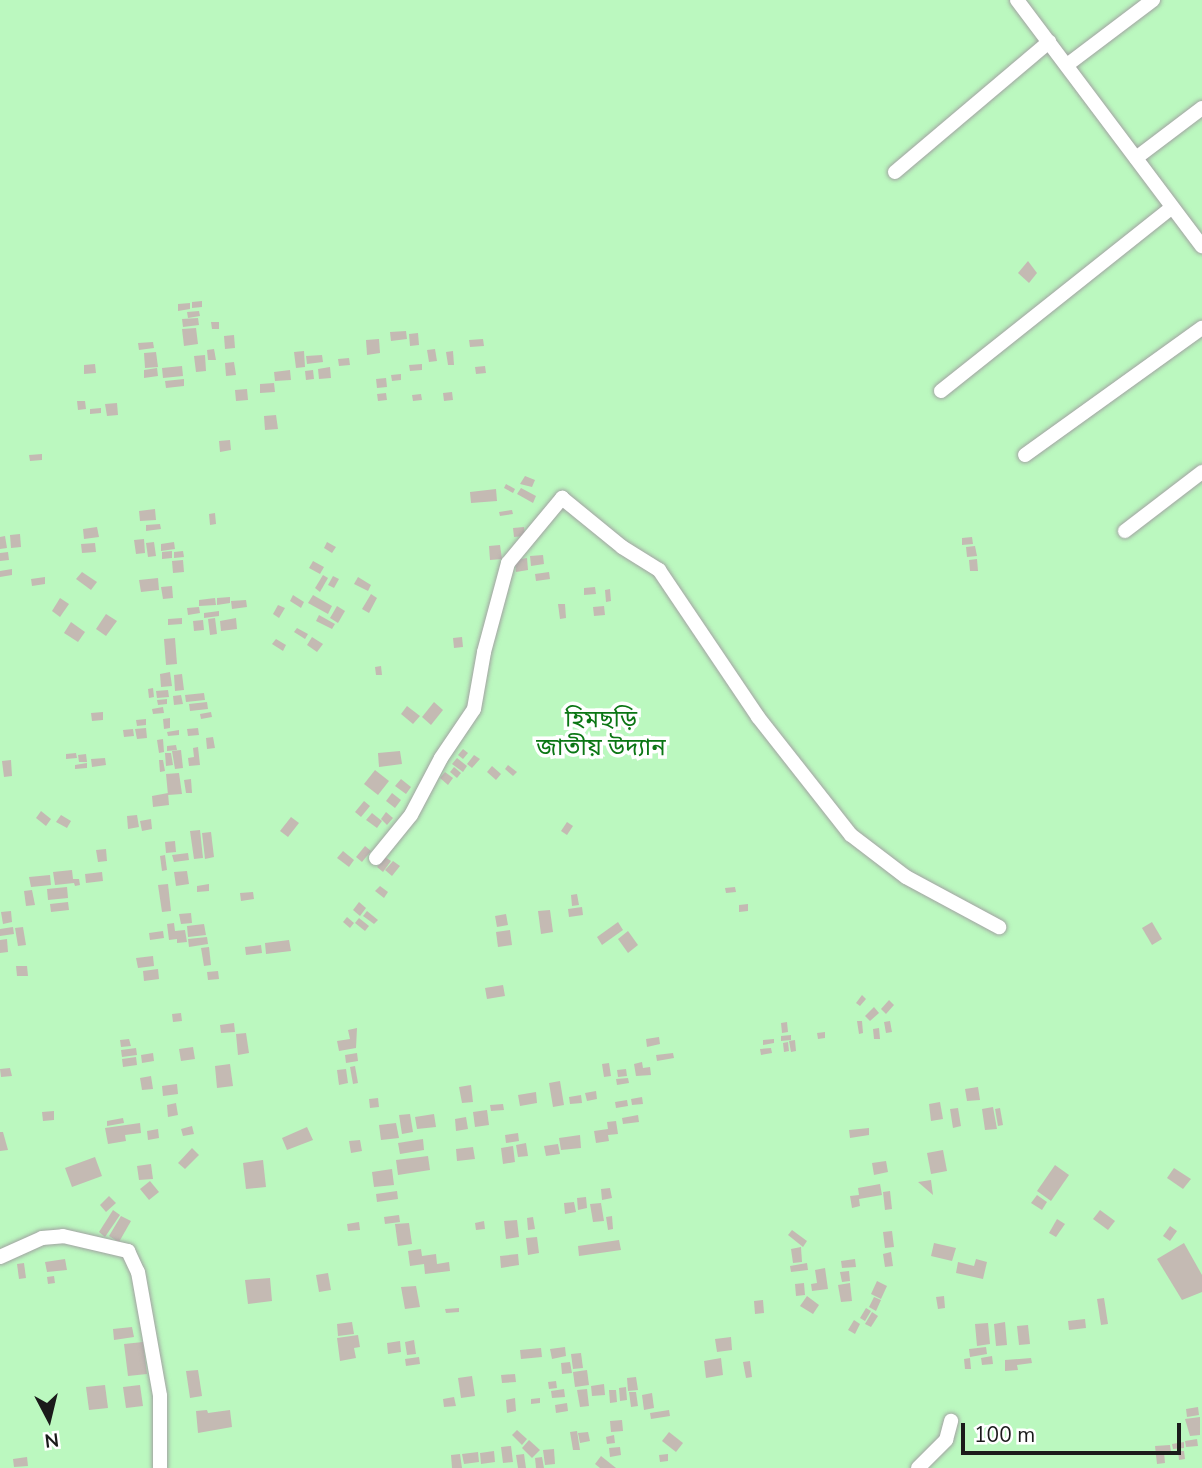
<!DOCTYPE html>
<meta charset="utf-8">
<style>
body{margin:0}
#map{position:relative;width:1202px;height:1468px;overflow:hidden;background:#ece8e0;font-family:"Nunito Sans","Noto Sans Bengali",sans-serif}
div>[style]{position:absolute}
.park>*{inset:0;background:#bbf8bf}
.building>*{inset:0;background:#c4bab3}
.roads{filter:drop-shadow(0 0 2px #a2a2a2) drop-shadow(0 0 2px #a2a2a2)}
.street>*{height:14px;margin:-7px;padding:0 7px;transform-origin:7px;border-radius:7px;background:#fff}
span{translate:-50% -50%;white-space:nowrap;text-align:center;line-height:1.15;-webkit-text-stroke:7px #fff;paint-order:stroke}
.park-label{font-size:24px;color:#0b7614}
.north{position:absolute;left:14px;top:1384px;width:70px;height:70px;-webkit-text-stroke:5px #fff;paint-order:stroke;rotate:173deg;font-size:19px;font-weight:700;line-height:28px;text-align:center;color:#1b1b1b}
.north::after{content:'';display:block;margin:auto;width:24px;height:32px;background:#1b1b1b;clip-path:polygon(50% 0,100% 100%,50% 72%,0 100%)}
.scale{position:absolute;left:961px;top:1423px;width:220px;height:32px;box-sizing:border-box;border:4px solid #1b1b1b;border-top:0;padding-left:9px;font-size:21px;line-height:24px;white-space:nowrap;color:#1b1b1b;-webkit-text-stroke:5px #fff;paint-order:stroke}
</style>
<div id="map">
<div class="park">
<i style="clip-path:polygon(0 0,1202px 0,1202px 1468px,0 1468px)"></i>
</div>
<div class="building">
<i style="clip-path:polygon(1028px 261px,1037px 273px,1029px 283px,1018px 273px)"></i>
<i style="clip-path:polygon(202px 301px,202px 307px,192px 308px,192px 302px)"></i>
<i style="clip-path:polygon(190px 303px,190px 309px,178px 311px,178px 304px)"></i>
<i style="clip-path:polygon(199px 311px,200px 316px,188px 318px,187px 312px)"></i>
<i style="clip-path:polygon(198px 318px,199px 325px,183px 327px,182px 319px)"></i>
<i style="clip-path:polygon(211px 322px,219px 322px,219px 329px,212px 329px)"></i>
<i style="clip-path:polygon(196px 328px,198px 344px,184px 346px,182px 329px)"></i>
<i style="clip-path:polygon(406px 331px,407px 339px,391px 341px,390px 332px)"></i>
<i style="clip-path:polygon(418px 333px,419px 345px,410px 346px,409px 334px)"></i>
<i style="clip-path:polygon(234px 335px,235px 348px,225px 349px,224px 336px)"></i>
<i style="clip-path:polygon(379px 339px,380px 353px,367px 355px,366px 340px)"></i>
<i style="clip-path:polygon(483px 339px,484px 346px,470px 347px,469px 340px)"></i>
<i style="clip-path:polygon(153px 342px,154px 348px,139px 350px,138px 343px)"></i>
<i style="clip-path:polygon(214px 349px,216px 360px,208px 360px,207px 350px)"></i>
<i style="clip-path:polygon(435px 349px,437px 361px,429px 362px,427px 350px)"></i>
<i style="clip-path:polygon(304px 351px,305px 367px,296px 368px,294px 352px)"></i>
<i style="clip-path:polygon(453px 351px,454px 365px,448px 365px,446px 352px)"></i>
<i style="clip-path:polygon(156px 352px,158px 367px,145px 368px,144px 353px)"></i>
<i style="clip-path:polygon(205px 355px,206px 371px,196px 372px,194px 356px)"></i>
<i style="clip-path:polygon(322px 355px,323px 362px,307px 364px,306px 356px)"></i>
<i style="clip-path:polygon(349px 358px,350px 365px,339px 366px,338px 359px)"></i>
<i style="clip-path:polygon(234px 362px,236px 375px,226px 376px,225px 363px)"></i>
<i style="clip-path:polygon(95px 364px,96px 373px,84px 374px,84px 365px)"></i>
<i style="clip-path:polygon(422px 364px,422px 370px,410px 371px,409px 365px)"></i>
<i style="clip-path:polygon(182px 366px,183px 376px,163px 378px,162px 368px)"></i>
<i style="clip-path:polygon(485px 366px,486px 373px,476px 374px,475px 367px)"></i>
<i style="clip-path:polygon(330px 367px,331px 378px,319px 379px,318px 369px)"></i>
<i style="clip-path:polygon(157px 368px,158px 376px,144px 378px,144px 370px)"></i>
<i style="clip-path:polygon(290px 370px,291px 380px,275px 381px,274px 372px)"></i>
<i style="clip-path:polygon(313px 370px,314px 379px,306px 380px,305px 371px)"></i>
<i style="clip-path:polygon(401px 374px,401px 380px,392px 381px,391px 375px)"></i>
<i style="clip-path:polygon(386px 378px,387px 387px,377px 388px,376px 379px)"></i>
<i style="clip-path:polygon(184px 379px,184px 386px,166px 388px,165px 381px)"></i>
<i style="clip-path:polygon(274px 383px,275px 392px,260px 393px,260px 384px)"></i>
<i style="clip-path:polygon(247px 389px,248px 400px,236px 401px,235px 390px)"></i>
<i style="clip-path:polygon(452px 392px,453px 400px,444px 401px,443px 393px)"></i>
<i style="clip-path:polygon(386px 393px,387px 400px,378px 401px,377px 394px)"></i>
<i style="clip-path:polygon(421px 394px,422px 400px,413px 401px,412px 395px)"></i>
<i style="clip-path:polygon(77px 401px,85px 401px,86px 409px,78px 410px)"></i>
<i style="clip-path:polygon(117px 403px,118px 415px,107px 416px,105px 404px)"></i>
<i style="clip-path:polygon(101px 408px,101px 413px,90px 414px,90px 409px)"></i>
<i style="clip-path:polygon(276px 415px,278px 429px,265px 430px,264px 416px)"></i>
<i style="clip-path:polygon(230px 440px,231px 450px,220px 452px,219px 441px)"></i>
<i style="clip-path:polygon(42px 454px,42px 460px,30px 461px,29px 455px)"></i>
<i style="clip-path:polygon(525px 476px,535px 480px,532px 487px,520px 484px)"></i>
<i style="clip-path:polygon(506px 484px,515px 489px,513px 493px,504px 488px)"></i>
<i style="clip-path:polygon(521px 488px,536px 496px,533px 503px,517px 494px)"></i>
<i style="clip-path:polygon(496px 489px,497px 501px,471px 503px,470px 492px)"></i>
<i style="clip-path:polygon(155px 509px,156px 520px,140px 521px,139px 511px)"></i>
<i style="clip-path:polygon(512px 510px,513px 514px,500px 516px,499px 512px)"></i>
<i style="clip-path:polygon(215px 513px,216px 524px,210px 525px,209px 514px)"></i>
<i style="clip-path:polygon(160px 524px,161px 529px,146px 531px,146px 525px)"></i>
<i style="clip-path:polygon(97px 527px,99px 537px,84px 539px,83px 529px)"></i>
<i style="clip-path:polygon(524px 527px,525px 536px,514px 537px,513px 528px)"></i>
<i style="clip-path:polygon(20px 534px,21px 547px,11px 548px,10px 535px)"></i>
<i style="clip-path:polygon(5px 536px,7px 548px,0 549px,0 537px)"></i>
<i style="clip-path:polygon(972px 537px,973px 544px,962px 545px,962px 538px)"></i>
<i style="clip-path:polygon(144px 539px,145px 553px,136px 554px,134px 540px)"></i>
<i style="clip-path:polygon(154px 542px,156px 556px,148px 557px,146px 543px)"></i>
<i style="clip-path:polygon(174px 542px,175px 549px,161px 551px,161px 544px)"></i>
<i style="clip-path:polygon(327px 542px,336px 547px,332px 553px,324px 548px)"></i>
<i style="clip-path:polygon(95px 543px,96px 552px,82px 553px,81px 544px)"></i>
<i style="clip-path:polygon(500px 545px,502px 559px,490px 560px,489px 546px)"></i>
<i style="clip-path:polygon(975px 546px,977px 556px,967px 557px,966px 547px)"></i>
<i style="clip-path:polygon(172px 551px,172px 558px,162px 559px,162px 552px)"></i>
<i style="clip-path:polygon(183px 551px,184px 557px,174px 558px,174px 552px)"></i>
<i style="clip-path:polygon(8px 552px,9px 560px,0 561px,0 553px)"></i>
<i style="clip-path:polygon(543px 555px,544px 564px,531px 566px,530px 556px)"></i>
<i style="clip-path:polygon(527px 558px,528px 570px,516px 572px,515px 560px)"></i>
<i style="clip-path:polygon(977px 559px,978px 571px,970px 571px,969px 560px)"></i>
<i style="clip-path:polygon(183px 560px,184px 572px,173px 573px,172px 561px)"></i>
<i style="clip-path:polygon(313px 561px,324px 567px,320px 574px,309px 568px)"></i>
<i style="clip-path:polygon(12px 569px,12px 575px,0 577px,0 571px)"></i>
<i style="clip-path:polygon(82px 572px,97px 582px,91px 590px,76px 579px)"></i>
<i style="clip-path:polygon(549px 572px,550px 579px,536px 581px,535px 574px)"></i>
<i style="clip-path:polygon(323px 575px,328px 578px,320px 592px,315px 588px)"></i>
<i style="clip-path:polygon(333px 576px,339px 579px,334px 588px,328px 585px)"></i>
<i style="clip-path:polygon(45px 577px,45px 584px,32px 586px,31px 579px)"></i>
<i style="clip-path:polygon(358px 577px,371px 585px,368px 591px,354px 584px)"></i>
<i style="clip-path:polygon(158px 578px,159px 590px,141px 592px,139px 580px)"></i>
<i style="clip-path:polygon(172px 586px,173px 598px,163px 599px,161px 587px)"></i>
<i style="clip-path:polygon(595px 587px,596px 594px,584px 595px,584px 588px)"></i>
<i style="clip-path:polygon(610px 589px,611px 601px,606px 602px,605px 590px)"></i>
<i style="clip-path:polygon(371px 594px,377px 598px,369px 613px,362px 609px)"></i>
<i style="clip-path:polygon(293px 595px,304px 602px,301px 608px,290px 601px)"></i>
<i style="clip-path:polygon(313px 595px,332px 606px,328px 614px,308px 603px)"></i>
<i style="clip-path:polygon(230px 597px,230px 603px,217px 605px,217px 598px)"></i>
<i style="clip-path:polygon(60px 598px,69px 604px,60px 617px,52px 611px)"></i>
<i style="clip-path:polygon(215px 598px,216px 605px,199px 606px,199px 600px)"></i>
<i style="clip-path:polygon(246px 600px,247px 607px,232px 609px,231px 601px)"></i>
<i style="clip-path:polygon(558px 604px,565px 604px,566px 618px,560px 619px)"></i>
<i style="clip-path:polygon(278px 605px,285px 608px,279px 618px,273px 614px)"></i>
<i style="clip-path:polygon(337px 606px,345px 611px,338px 623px,330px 618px)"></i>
<i style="clip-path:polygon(604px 606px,605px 615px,594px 616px,593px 607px)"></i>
<i style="clip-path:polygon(199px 607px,200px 613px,188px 615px,187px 608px)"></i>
<i style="clip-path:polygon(219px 611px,219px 616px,204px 618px,204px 613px)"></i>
<i style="clip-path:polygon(106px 614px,117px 621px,106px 636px,96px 629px)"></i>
<i style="clip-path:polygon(319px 615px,335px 624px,332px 629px,316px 621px)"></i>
<i style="clip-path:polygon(182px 618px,182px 624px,168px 625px,168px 619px)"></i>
<i style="clip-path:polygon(215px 618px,217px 634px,210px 635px,208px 619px)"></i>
<i style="clip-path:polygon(236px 618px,237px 629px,221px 631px,220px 621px)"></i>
<i style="clip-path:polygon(203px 620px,204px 630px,194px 631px,193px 621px)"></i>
<i style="clip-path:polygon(71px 622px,85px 632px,78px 642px,64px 633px)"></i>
<i style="clip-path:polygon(297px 628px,308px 634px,305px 639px,294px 632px)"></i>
<i style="clip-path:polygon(312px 637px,323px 644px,317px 652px,307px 645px)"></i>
<i style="clip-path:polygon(462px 637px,463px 647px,454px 648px,453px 638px)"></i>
<i style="clip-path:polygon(175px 638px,177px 664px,166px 665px,164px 639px)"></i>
<i style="clip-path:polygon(276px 639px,286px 645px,283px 651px,272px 644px)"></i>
<i style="clip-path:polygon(381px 666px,382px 675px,376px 675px,375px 667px)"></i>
<i style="clip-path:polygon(170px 672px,172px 686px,161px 687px,160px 674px)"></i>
<i style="clip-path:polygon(182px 674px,184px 690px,175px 691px,174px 675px)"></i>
<i style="clip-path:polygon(153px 688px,154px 697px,149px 698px,148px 689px)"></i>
<i style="clip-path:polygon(168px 690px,169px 697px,157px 698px,156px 691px)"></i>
<i style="clip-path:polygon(204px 693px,205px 700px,186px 702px,185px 695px)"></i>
<i style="clip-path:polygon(181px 695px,183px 704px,174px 705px,173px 696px)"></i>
<i style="clip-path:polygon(167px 699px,167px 704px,158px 705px,157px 700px)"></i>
<i style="clip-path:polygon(207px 702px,208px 709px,190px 711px,189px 704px)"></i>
<i style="clip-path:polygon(434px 702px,443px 710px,431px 725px,422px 717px)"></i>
<i style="clip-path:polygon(407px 706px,420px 716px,413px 724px,401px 714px)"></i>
<i style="clip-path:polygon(163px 707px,164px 713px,153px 714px,152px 709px)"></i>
<i style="clip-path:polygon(103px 712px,103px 720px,92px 721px,91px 713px)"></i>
<i style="clip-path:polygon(211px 712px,212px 717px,201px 719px,200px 714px)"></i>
<i style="clip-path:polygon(170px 718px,170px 728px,164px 729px,163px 719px)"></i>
<i style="clip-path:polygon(146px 719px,146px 725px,137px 726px,136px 720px)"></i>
<i style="clip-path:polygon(146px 728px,147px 738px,137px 739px,135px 729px)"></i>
<i style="clip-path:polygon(198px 728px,199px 735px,188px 736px,187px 729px)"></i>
<i style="clip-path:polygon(133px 729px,134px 736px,124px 737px,123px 730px)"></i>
<i style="clip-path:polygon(179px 730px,179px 735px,168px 736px,167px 732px)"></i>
<i style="clip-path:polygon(213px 737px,215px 748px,207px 749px,206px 738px)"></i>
<i style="clip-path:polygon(163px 739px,164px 752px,159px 753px,157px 740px)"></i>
<i style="clip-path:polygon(176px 745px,177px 750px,167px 751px,167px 746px)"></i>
<i style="clip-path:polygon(198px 747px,200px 765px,189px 766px,188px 758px,194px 757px,193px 748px)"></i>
<i style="clip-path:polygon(463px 749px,468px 753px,463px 759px,458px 755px)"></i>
<i style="clip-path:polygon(181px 750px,183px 768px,175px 769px,172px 751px)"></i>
<i style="clip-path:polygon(400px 751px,402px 764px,379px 767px,378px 753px)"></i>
<i style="clip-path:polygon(76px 753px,77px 758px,66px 759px,66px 754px)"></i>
<i style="clip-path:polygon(165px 753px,171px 753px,173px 765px,166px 766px)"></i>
<i style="clip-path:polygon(86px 754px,87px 762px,79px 762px,78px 755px)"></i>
<i style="clip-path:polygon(474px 755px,480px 759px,472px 768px,467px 764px)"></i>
<i style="clip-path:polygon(105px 758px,106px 765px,92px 767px,91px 759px)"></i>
<i style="clip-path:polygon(457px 758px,467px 766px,463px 772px,452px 764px)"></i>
<i style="clip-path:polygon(11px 760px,12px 776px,4px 777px,2px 761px)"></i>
<i style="clip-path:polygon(159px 760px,163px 760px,165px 771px,160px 772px)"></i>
<i style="clip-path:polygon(87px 763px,87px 768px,75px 769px,75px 765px)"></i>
<i style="clip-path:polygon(508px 765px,517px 772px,513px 776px,505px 769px)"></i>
<i style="clip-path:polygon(492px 766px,501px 774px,496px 780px,487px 772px)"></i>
<i style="clip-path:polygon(454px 767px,461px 773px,457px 778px,450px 772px)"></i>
<i style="clip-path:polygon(375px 770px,389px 781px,378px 795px,364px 784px)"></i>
<i style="clip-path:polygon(445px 772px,453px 778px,448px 785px,440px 778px)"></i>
<i style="clip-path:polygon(179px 773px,182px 794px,168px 795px,166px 774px)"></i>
<i style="clip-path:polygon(191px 779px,192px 793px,186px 793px,184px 780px)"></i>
<i style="clip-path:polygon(401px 779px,411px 787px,406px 794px,395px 786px)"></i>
<i style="clip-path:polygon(168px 793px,169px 805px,153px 807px,152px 796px)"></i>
<i style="clip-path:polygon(392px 793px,401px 800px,395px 808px,386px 801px)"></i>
<i style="clip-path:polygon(364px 801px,370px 806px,361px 817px,355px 812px)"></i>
<i style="clip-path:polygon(41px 811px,51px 819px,46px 826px,36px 818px)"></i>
<i style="clip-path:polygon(386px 812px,393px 818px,387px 825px,381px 819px)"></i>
<i style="clip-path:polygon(372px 813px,382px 821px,377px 828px,366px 820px)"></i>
<i style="clip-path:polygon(61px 815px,71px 821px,67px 828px,56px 822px)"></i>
<i style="clip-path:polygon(137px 815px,139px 827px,128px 829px,127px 816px)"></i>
<i style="clip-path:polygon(291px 817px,299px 823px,288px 837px,280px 831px)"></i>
<i style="clip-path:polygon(151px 819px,152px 829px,142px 831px,140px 821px)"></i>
<i style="clip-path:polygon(567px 822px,573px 826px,567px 835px,561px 831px)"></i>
<i style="clip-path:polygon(200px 830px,203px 858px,194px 859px,190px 831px)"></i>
<i style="clip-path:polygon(211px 832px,214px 857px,205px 859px,202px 833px)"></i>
<i style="clip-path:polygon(175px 841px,176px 852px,166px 853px,165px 842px)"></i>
<i style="clip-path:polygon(365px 846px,371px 851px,362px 862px,356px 857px)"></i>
<i style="clip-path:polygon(106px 849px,107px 861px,98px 862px,96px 850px)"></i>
<i style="clip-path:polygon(343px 851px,354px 860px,349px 867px,337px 858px)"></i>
<i style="clip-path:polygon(188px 853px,189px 860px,174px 862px,172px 855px)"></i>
<i style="clip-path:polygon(165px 855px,167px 870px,162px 871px,160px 856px)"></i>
<i style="clip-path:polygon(385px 857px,391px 861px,383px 872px,377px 867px)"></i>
<i style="clip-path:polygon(393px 861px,400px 866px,392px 876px,385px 870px)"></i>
<i style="clip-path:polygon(72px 870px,73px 879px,79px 879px,80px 885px,75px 886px,74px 883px,55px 885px,53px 872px)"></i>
<i style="clip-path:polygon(187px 871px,189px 884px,176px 886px,174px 872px)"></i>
<i style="clip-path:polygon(102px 872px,103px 881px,86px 883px,85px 874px)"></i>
<i style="clip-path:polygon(50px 875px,51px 885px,31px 887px,29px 877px)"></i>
<i style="clip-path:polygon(168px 884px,171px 911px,162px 912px,158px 885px)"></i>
<i style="clip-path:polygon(209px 884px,209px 891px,197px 892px,197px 886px)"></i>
<i style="clip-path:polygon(380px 886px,388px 892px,384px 898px,375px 891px)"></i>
<i style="clip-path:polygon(67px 887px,68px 898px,48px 900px,47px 889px)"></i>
<i style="clip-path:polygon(735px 887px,736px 892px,726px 893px,725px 888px)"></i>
<i style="clip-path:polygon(32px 890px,35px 905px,26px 906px,24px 891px)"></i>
<i style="clip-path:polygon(253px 892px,254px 899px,241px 901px,240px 893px)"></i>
<i style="clip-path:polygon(577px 894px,579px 905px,572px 906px,571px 895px)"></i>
<i style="clip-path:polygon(68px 902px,69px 910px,51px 912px,50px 904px)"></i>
<i style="clip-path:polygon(359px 902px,366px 908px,360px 916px,353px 910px)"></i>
<i style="clip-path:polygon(748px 904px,748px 911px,739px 912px,739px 905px)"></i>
<i style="clip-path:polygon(582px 907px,583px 915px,569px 917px,568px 909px)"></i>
<i style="clip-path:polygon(550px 910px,553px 932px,541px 934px,538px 911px)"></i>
<i style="clip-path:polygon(11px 911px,12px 922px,3px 924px,1px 912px)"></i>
<i style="clip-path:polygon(367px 911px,378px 920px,374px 924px,363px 916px)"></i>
<i style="clip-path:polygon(191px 913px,192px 923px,181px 924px,179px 914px)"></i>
<i style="clip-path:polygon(506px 914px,508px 925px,497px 927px,495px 916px)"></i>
<i style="clip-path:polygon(347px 917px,354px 923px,350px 928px,343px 922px)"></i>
<i style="clip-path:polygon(359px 918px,369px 926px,365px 931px,355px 923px)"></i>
<i style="clip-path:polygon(618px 922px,623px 930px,602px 945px,597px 937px)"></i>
<i style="clip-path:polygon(1152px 922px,1162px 939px,1152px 945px,1142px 928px)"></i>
<i style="clip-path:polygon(174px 923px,175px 931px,185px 930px,187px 942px,177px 943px,177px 939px,169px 940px,167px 924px)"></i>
<i style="clip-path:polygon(204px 924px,206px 935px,188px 937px,187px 926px)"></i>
<i style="clip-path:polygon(13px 927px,14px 934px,0 936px,0 929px)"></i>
<i style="clip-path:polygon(23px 927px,26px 945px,18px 946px,15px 928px)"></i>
<i style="clip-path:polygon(510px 930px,512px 945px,498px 947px,496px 932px)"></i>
<i style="clip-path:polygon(163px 931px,164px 938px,150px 940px,149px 933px)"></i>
<i style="clip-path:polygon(628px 931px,638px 945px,628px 953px,618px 939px)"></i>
<i style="clip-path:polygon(207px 937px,208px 944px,189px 947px,188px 939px)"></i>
<i style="clip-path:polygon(7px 939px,8px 952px,0 953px,0 940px)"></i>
<i style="clip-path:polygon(289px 940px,291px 951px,266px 954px,265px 943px)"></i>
<i style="clip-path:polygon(261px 945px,262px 953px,246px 955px,245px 947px)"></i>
<i style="clip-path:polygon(209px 947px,211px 965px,204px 966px,201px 948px)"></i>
<i style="clip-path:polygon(153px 956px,154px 966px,138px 968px,136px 958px)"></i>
<i style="clip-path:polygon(16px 966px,27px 966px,28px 976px,17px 976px)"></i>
<i style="clip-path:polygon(158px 969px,159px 979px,144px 981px,143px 971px)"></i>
<i style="clip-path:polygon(218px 971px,219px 979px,208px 980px,207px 972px)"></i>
<i style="clip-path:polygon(503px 985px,505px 996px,487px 999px,485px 988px)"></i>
<i style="clip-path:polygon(862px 995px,866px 999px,860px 1006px,856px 1003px)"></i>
<i style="clip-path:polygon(889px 1000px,894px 1005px,886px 1014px,881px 1009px)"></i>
<i style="clip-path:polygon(874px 1007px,879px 1013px,870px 1021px,865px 1016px)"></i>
<i style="clip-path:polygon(181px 1013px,182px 1021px,173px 1022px,172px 1014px)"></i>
<i style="clip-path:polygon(857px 1021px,862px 1021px,863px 1033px,859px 1034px)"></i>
<i style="clip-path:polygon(890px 1021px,892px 1032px,886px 1033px,884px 1022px)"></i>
<i style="clip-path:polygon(787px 1022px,788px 1032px,782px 1033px,781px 1023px)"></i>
<i style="clip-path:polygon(234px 1023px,235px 1032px,221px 1033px,220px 1025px)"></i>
<i style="clip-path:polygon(357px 1028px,356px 1048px,339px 1051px,337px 1041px,350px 1039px,348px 1030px)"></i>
<i style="clip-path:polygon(879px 1028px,880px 1039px,874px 1039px,873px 1029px)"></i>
<i style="clip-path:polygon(825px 1032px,825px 1038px,818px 1039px,817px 1033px)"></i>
<i style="clip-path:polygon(246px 1033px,249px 1053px,238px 1055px,236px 1034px)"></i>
<i style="clip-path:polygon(791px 1035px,791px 1040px,781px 1041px,781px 1036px)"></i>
<i style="clip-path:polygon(659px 1037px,660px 1044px,647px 1047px,646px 1039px)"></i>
<i style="clip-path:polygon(129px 1039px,131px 1046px,121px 1047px,120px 1040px)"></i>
<i style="clip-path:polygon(774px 1039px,774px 1043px,763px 1045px,763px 1040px)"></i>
<i style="clip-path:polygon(795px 1040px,796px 1051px,791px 1052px,789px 1041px)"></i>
<i style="clip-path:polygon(788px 1042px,789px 1051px,784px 1052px,783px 1043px)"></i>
<i style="clip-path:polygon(193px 1047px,195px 1059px,181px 1061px,179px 1049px)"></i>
<i style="clip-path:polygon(136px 1048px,137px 1055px,122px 1057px,121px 1050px)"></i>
<i style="clip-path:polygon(771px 1048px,772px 1053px,761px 1055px,760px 1049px)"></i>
<i style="clip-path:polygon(153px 1053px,154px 1061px,142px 1063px,141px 1055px)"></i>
<i style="clip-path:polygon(357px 1053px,358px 1061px,346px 1063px,345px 1055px)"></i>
<i style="clip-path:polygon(673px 1053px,674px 1058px,657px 1061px,656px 1055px)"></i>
<i style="clip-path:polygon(136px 1057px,137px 1065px,123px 1067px,122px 1059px)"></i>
<i style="clip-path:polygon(642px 1062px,643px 1068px,650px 1067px,651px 1075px,636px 1076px,634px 1064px)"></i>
<i style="clip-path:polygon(609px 1063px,611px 1076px,604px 1077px,602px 1064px)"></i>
<i style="clip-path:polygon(230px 1064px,233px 1086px,217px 1088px,215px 1066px)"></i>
<i style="clip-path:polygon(355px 1066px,358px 1083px,353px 1084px,350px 1067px)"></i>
<i style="clip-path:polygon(10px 1068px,12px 1076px,1px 1077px,0 1069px)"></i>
<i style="clip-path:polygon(346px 1069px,348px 1083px,339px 1085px,337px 1070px)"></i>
<i style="clip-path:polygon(626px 1069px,627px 1076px,618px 1077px,617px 1070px)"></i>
<i style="clip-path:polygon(151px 1076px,153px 1089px,142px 1090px,140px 1078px)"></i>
<i style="clip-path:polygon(628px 1078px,629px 1083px,617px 1085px,616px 1079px)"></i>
<i style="clip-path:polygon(560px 1081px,564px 1105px,553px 1107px,549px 1083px)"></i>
<i style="clip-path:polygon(177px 1084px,178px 1094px,163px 1096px,162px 1086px)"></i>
<i style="clip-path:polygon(471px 1085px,473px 1102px,462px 1103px,459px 1087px)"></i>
<i style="clip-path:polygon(978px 1087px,980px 1100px,967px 1101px,965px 1089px)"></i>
<i style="clip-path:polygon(596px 1091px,597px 1099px,587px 1101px,585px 1093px)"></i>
<i style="clip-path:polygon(536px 1092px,537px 1103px,520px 1106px,518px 1095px)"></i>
<i style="clip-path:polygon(581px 1095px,582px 1103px,570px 1104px,569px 1097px)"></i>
<i style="clip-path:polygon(642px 1097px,643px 1104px,632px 1105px,631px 1099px)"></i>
<i style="clip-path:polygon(378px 1098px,379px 1107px,370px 1108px,369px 1099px)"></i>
<i style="clip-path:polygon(627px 1100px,628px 1106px,616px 1108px,615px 1102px)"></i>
<i style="clip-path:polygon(940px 1102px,943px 1119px,931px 1121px,929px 1104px)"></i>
<i style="clip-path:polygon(176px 1103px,178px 1115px,168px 1117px,167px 1105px)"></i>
<i style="clip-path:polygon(503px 1104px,504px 1110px,491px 1111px,490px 1105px)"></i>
<i style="clip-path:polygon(993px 1107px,997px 1129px,985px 1130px,982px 1109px)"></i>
<i style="clip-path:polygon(958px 1108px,961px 1126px,953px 1128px,950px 1109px)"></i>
<i style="clip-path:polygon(1000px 1108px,1003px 1125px,998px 1126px,995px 1109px)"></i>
<i style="clip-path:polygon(487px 1110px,489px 1125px,475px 1127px,473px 1112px)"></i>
<i style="clip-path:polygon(54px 1111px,54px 1120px,43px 1121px,42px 1112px)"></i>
<i style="clip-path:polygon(410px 1114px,413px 1132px,402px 1134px,399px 1115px)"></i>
<i style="clip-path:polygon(434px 1114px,436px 1127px,417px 1129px,415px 1117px)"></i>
<i style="clip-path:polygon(638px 1115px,639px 1122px,623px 1124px,622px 1118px)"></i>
<i style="clip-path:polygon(466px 1117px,468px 1129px,456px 1131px,455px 1119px)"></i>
<i style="clip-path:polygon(123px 1118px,124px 1123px,107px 1126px,107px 1121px)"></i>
<i style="clip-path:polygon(616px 1121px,618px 1134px,608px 1135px,609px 1141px,596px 1143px,594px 1131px,608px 1129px,607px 1122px)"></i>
<i style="clip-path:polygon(140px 1123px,141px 1133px,125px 1135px,126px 1141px,108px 1144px,105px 1128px)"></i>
<i style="clip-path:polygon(396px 1123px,399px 1138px,381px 1140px,379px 1125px)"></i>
<i style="clip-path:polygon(192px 1126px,194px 1134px,183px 1136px,181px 1129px)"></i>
<i style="clip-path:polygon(307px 1127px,313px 1140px,287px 1150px,282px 1138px)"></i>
<i style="clip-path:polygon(869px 1128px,869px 1135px,850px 1138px,849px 1130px)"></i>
<i style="clip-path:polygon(158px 1129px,159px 1138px,148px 1140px,147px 1131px)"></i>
<i style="clip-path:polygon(0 1132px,3px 1132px,8px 1150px,0 1151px)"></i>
<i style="clip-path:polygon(518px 1133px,519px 1141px,506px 1143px,505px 1135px)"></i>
<i style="clip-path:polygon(580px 1135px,581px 1148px,561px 1150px,559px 1138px)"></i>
<i style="clip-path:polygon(423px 1139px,424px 1150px,400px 1154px,398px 1143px)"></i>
<i style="clip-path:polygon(360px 1140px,362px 1151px,351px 1153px,349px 1141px)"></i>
<i style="clip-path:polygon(526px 1143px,528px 1156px,518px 1157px,516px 1145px)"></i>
<i style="clip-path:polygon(558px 1144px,560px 1154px,546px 1156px,544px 1146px)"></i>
<i style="clip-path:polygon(513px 1146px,515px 1162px,503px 1164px,501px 1148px)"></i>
<i style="clip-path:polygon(473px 1147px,475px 1159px,457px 1161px,456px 1149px)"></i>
<i style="clip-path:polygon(192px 1148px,199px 1155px,185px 1169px,178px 1163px)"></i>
<i style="clip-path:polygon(943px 1150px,947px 1171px,931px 1174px,927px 1153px)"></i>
<i style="clip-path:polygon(428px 1156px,430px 1170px,398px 1175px,396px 1160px)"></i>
<i style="clip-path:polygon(95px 1157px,102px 1176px,72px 1187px,65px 1168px)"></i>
<i style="clip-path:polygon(263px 1160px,266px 1187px,246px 1189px,243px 1163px)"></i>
<i style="clip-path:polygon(886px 1161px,888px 1172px,874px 1175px,872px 1163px)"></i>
<i style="clip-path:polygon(151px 1164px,153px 1179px,139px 1180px,137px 1166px)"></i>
<i style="clip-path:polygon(1055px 1165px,1069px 1175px,1051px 1201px,1037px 1191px)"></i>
<i style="clip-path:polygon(1174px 1168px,1191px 1179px,1183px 1189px,1167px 1178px)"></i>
<i style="clip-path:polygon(392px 1169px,394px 1185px,374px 1187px,372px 1172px)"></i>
<i style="clip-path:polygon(931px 1180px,933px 1195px,918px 1182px)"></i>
<i style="clip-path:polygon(150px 1181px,159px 1192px,149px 1200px,140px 1189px)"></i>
<i style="clip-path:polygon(880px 1184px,882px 1195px,859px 1199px,860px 1206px,852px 1208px,850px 1196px,859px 1195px,858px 1188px)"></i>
<i style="clip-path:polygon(610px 1188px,612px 1198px,602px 1200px,601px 1189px)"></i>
<i style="clip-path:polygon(397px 1191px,398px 1199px,377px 1202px,376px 1194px)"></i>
<i style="clip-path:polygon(890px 1191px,892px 1209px,885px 1210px,883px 1192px)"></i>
<i style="clip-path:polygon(1037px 1195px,1047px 1202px,1042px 1210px,1031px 1203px)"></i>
<i style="clip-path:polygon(109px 1196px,116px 1203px,106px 1212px,100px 1205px)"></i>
<i style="clip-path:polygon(586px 1197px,587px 1208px,578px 1210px,577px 1198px)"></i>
<i style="clip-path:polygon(574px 1202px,576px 1212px,565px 1214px,564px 1203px)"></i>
<i style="clip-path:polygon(601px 1203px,604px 1221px,593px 1222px,590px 1204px)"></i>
<i style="clip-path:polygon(113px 1210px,120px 1215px,105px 1237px,99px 1232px)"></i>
<i style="clip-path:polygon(1100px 1210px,1115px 1221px,1108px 1230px,1093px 1219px)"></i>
<i style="clip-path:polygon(399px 1215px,400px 1222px,385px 1224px,384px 1217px)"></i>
<i style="clip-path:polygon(121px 1216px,131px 1221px,119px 1242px,109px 1236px)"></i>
<i style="clip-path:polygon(612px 1216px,613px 1229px,608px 1230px,606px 1217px)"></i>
<i style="clip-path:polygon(533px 1217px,535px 1229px,528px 1230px,527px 1218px)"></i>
<i style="clip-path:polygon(1057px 1219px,1065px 1224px,1056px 1237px,1049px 1233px)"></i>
<i style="clip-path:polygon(517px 1220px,519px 1237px,506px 1239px,504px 1221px)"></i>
<i style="clip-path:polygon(484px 1221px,485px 1229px,476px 1230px,475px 1223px)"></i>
<i style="clip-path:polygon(359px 1222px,360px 1230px,348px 1231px,347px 1224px)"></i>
<i style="clip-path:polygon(409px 1223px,412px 1244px,398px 1246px,395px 1224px)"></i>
<i style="clip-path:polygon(1170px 1226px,1177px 1231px,1170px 1241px,1163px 1236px)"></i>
<i style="clip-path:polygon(792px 1230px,807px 1241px,803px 1247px,788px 1235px)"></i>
<i style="clip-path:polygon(892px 1231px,894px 1247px,885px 1248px,883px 1232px)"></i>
<i style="clip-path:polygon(537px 1237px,539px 1253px,528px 1255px,526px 1238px)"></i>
<i style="clip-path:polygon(619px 1240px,621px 1250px,579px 1256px,578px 1246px)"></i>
<i style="clip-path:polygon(934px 1243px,956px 1248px,952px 1261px,931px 1256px)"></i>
<i style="clip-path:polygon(1184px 1243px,1202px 1275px,1202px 1292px,1182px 1300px,1157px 1259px)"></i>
<i style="clip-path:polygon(801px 1247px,802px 1262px,793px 1263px,791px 1249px)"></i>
<i style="clip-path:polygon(421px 1249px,422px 1256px,436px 1254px,437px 1264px,449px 1262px,450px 1271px,425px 1274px,424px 1264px,410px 1266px,408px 1251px)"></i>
<i style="clip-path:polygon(891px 1252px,893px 1266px,885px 1267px,883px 1254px)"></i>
<i style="clip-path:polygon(518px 1254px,519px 1265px,501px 1268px,500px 1256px)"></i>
<i style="clip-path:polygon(65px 1259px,67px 1270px,47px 1272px,45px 1262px)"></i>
<i style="clip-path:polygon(855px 1259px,856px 1267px,842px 1268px,841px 1261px)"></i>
<i style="clip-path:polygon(976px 1259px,987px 1262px,983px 1279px,956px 1273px,958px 1262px,974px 1266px)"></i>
<i style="clip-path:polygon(24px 1263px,26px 1278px,19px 1279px,17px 1264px)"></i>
<i style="clip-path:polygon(807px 1263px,808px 1270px,791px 1272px,790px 1266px)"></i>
<i style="clip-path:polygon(825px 1268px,828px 1289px,812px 1291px,811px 1284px,817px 1283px,815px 1270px)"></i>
<i style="clip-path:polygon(849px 1271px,850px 1281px,842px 1282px,840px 1272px)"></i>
<i style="clip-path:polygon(328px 1273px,331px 1290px,319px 1292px,316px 1275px)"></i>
<i style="clip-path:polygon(54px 1276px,55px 1283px,48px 1284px,47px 1277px)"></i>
<i style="clip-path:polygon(270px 1278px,272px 1301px,248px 1304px,245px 1280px)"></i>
<i style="clip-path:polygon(877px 1281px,887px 1286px,881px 1299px,871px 1294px)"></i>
<i style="clip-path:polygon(804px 1283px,805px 1295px,796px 1296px,795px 1284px)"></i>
<i style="clip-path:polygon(850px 1283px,852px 1301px,841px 1302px,838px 1285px)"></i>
<i style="clip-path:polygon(416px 1286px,420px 1307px,405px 1309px,401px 1287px)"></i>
<i style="clip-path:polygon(807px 1296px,819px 1305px,813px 1314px,800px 1306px)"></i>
<i style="clip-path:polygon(944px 1296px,945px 1308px,938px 1309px,936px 1297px)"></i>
<i style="clip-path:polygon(874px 1297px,881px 1300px,876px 1311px,869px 1307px)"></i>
<i style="clip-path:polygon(1104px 1298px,1108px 1324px,1101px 1325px,1097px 1299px)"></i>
<i style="clip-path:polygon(763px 1300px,764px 1313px,755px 1314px,754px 1301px)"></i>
<i style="clip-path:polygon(459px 1308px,459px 1312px,446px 1313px,445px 1309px)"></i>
<i style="clip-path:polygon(866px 1308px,871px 1311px,865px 1321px,860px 1318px)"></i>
<i style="clip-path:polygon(872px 1312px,878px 1316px,871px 1327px,865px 1324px)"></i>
<i style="clip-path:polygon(1085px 1319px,1086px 1328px,1069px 1330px,1068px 1321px)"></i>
<i style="clip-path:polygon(854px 1320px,860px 1324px,855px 1334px,848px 1330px)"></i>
<i style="clip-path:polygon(352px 1322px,354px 1334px,338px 1336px,337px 1324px)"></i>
<i style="clip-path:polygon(1005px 1322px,1007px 1345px,996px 1346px,994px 1324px)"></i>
<i style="clip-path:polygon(988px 1323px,990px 1344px,977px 1346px,975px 1324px)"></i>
<i style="clip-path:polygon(1028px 1325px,1030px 1344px,1019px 1345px,1017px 1326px)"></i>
<i style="clip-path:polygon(132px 1327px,134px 1337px,114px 1340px,113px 1329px)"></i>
<i style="clip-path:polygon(358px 1335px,360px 1347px,354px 1348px,356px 1358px,340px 1361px,337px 1338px)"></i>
<i style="clip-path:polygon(731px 1337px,732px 1350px,717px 1352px,715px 1339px)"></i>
<i style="clip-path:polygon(414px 1340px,416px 1354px,407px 1355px,405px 1342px)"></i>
<i style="clip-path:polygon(400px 1341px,401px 1352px,388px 1354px,387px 1343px)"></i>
<i style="clip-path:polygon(143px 1342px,147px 1374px,128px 1376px,124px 1344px)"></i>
<i style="clip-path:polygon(565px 1347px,566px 1356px,552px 1359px,550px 1349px)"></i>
<i style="clip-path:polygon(986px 1347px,987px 1354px,970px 1357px,969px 1349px)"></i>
<i style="clip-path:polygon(541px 1348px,542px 1357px,521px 1359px,520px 1350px)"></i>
<i style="clip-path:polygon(581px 1353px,583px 1368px,573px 1369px,571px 1354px)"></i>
<i style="clip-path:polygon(992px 1356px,993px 1364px,982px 1365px,981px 1358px)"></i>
<i style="clip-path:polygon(419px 1357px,420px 1364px,406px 1366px,405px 1359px)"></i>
<i style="clip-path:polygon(721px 1358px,723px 1375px,706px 1378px,704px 1361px)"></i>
<i style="clip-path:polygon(970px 1358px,971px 1369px,965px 1369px,964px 1359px)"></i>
<i style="clip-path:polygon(1031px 1358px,1032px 1363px,1017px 1365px,1018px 1370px,1005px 1371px,1005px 1360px)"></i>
<i style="clip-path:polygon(750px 1361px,752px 1377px,746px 1378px,743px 1362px)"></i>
<i style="clip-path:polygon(570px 1362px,572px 1373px,562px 1374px,561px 1363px)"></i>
<i style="clip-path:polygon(198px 1370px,202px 1396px,190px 1398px,186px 1371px)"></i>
<i style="clip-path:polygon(587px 1370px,589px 1385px,575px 1387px,573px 1372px)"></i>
<i style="clip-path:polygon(515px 1374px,516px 1382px,502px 1383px,501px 1375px)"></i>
<i style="clip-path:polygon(472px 1376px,475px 1396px,461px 1398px,458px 1378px)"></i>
<i style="clip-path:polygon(636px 1377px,638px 1390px,628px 1391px,627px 1378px)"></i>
<i style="clip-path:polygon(556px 1381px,557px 1388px,549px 1389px,548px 1382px)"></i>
<i style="clip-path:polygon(604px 1384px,605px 1395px,592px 1396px,591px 1386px)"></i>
<i style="clip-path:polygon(105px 1385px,108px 1408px,89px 1410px,86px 1387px)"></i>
<i style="clip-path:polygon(140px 1385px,143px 1406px,126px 1408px,123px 1387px)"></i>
<i style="clip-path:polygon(626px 1387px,627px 1400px,620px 1401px,619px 1388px)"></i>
<i style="clip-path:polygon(564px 1389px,565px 1397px,552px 1398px,551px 1391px)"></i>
<i style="clip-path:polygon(587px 1389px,589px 1406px,580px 1407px,577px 1390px)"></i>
<i style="clip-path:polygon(609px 1390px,616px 1390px,617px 1402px,610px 1403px)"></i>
<i style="clip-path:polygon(629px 1392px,636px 1392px,638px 1406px,631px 1407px)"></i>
<i style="clip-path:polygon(652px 1393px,654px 1408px,644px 1410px,642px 1395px)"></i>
<i style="clip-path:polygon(454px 1397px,456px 1406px,444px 1407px,443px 1399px)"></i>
<i style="clip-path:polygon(515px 1398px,516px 1411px,507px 1413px,506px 1400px)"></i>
<i style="clip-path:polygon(540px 1398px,540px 1403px,531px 1404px,531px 1399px)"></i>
<i style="clip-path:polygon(567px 1403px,568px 1411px,556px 1413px,555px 1405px)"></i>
<i style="clip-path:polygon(1198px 1407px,1199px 1415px,1187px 1417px,1186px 1409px)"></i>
<i style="clip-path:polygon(207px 1410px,208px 1413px,230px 1410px,232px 1427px,198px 1433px,196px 1411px)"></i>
<i style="clip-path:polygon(669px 1410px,670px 1416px,651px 1419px,650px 1413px)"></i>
<i style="clip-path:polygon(1200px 1417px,1200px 1435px,1190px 1436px,1185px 1419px)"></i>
<i style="clip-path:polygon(622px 1420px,623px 1431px,611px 1432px,610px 1421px)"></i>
<i style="clip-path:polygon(517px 1430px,527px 1439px,522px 1445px,512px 1435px)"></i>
<i style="clip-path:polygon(577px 1431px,580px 1450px,573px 1450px,570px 1432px)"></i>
<i style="clip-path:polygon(588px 1432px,590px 1441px,580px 1443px,578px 1433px)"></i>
<i style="clip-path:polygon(669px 1432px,683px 1443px,676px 1452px,662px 1441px)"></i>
<i style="clip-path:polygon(614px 1435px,615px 1443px,607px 1444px,606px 1437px)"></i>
<i style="clip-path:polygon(1197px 1439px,1198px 1446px,1186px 1447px,1185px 1441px)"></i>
<i style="clip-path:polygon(529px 1440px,540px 1450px,532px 1458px,522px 1448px)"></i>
<i style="clip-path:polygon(1184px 1442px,1184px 1448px,1173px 1449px,1172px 1444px)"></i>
<i style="clip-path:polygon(1170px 1445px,1171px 1451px,1164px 1452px,1165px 1463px,1157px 1464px,1155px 1446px)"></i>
<i style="clip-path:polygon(511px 1446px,513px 1462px,503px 1463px,501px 1447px)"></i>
<i style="clip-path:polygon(620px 1447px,621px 1455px,610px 1457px,609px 1448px)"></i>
<i style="clip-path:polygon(554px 1449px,555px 1464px,545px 1465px,543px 1450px)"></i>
<i style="clip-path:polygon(494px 1451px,495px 1462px,481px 1464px,480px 1453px)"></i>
<i style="clip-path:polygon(1178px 1451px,1184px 1451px,1185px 1459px,1179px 1460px)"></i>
<i style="clip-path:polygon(478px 1452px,479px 1462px,464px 1464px,462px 1454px)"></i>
<i style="clip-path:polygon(460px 1454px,462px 1468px,452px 1468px,451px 1455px)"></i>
<i style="clip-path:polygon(524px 1454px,526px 1468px,518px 1468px,516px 1455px)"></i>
<i style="clip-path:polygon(668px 1454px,668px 1461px,660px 1462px,659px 1455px)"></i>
<i style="clip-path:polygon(601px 1456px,616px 1468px,600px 1468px,595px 1464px)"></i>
<i style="clip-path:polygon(27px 1457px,28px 1466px,14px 1467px,13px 1459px)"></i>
<i style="clip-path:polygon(542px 1457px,544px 1468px,536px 1468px,535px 1458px)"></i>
</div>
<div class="roads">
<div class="street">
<i style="left:1017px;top:0;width:308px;rotate:53.1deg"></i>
<i style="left:1067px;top:65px;width:108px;rotate:-37.1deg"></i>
<i style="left:1136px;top:158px;width:83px;rotate:-37.1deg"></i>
<i style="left:895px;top:172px;width:202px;rotate:-40.2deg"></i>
<i style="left:941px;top:391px;width:295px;rotate:-38.5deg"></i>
<i style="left:1025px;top:455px;width:218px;rotate:-35.7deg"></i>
<i style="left:1125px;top:531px;width:97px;rotate:-37.5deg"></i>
<i style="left:376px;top:858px;width:55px;rotate:-50.9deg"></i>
<i style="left:411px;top:815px;width:64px;rotate:-62.2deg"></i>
<i style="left:441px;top:758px;width:59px;rotate:-56deg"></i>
<i style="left:474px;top:709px;width:58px;rotate:-80deg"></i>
<i style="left:484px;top:652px;width:92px;rotate:-74.9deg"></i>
<i style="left:508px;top:563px;width:85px;rotate:-50.3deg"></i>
<i style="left:562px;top:498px;width:77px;rotate:39.2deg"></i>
<i style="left:622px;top:547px;width:44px;rotate:31.9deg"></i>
<i style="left:659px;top:570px;width:177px;rotate:56deg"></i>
<i style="left:758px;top:717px;width:150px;rotate:51.8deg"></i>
<i style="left:851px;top:835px;width:69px;rotate:37.4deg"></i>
<i style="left:906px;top:877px;width:106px;rotate:28.3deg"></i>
<i style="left:0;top:1257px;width:46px;rotate:-24.3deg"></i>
<i style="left:42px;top:1238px;width:21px;rotate:-5deg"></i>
<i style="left:63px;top:1236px;width:67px;rotate:13deg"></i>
<i style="left:128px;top:1251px;width:23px;rotate:65deg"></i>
<i style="left:138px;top:1272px;width:126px;rotate:79.9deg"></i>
<i style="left:160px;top:1396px;width:72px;rotate:90deg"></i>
<i style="left:918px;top:1468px;width:40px;rotate:-45deg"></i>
<i style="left:946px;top:1440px;width:20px;rotate:-75deg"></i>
</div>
</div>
<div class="park-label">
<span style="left:601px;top:734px">হিমছড়ি<br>জাতীয় উদ্যান</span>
</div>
<div class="north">N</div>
<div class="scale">100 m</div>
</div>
